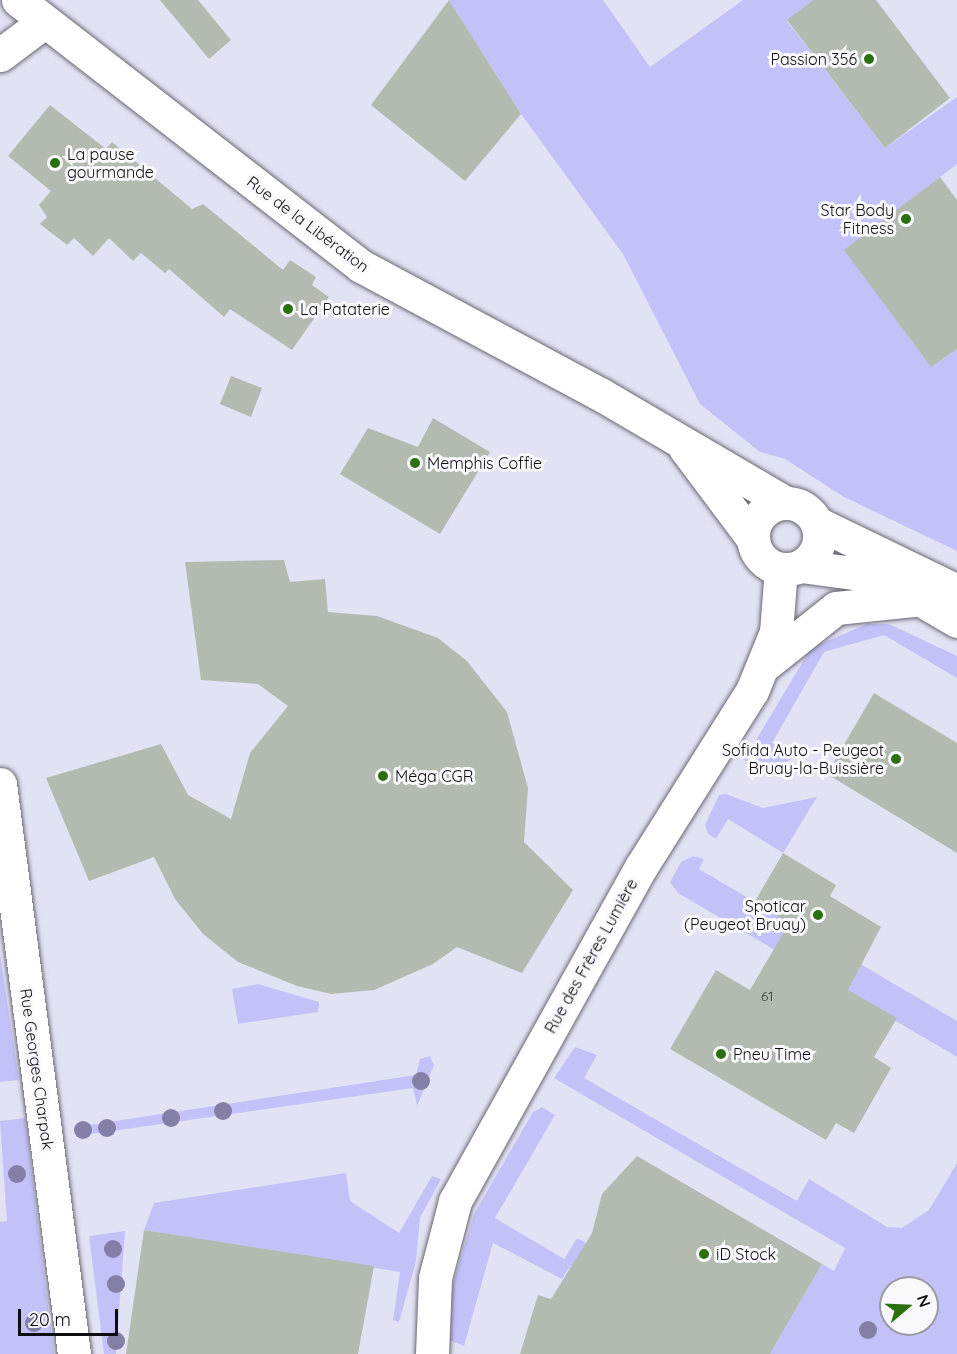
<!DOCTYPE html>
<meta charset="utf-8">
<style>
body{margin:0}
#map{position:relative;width:957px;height:1354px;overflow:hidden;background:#eaebf6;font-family:Quicksand,sans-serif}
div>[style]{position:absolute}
.built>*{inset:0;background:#e2e2f5}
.green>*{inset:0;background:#c3c2f8}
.building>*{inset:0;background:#b3bbb1}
.roads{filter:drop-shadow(0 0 2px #696973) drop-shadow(0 0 2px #696973)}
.street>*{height:33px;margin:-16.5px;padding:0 16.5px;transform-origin:16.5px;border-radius:16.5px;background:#fff}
.secondary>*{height:33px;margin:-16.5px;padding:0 16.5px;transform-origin:16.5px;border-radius:16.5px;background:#fff}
.secondary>.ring{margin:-16.5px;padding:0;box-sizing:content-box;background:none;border:33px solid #fff;border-radius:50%}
.trees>*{width:18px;height:18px;margin:-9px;border-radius:50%;background:#847fa7}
.dots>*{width:16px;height:16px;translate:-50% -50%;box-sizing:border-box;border:3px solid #f9f9fd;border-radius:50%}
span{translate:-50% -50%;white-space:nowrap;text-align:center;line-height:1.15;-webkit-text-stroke:6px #f9f9fd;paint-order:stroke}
.number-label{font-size:14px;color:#37393a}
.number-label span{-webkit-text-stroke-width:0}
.poi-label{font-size:16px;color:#0e0e12}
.right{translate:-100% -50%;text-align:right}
.left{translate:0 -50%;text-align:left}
.street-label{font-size:16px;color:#0e0e12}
.north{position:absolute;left:879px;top:1276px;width:60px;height:60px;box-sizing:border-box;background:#f9f9fd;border:2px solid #9b9b9f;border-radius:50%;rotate:71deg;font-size:16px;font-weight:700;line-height:24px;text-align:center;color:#0e0e12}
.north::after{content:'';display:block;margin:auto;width:21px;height:27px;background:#2a700e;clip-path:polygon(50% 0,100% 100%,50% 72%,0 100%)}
.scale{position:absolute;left:18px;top:1309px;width:100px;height:27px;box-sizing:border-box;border:3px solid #0e0e12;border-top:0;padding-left:8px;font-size:18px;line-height:21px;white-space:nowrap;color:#0e0e12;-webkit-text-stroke:4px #f9f9fd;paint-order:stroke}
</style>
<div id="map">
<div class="built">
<i style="clip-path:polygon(evenodd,0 0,957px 0,957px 1354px,0 1354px,0 0,891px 1288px,927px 1288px,927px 1324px,891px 1324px,891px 1288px)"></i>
</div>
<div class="green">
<i style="clip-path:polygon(449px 0,603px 0,650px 67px,743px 0,813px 0,787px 21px,885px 148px,957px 97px,957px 164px,845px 250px,931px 367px,957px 349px,957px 551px,844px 497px,785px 459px,760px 452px,700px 404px,623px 254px,521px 114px)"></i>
<i style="clip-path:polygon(867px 624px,889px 624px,957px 656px,957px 678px,884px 635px,824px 652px,772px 743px,792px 754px,790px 760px,767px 772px,744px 760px,811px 648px)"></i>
<i style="clip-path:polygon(726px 794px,763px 808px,817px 797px,783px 853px,728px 819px,716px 839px,708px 834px,705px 825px,719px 795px)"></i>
<i style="clip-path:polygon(693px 856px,704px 859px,699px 869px,957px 1021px,957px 1057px,678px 893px,670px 882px,681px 862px)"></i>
<i style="clip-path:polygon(0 954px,19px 1080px,0 1082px)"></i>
<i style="clip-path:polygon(258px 984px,319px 1002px,318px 1012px,238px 1024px,232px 989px)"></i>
<i style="clip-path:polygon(evenodd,575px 1047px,597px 1055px,584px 1078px,797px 1201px,809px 1179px,887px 1227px,902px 1228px,929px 1210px,957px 1163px,957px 1354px,727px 1354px,571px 1265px,562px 1279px,493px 1243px,464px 1346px,449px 1340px,441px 1325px,474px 1214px,533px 1112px,542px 1107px,555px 1115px,495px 1218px,564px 1259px,577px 1238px,773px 1349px,822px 1264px,834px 1271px,845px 1248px,554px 1078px,575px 1047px,891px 1288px,927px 1288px,927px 1324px,891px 1324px,891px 1288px)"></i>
<i style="clip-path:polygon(430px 1056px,434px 1065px,417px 1106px,413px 1088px,77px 1136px,76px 1127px,416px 1075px,420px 1059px)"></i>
<i style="clip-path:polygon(25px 1118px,54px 1354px,0 1354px,0 1222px,7px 1221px,0 1121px)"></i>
<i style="clip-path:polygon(346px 1173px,350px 1201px,399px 1233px,432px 1176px,441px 1179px,420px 1218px,416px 1261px,399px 1322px,393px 1320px,400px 1272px,144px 1230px,154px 1203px)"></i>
<i style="clip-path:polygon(125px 1231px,116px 1354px,104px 1354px,89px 1236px)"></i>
</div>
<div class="building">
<i style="clip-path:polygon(160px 0,198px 0,231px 40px,209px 59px)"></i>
<i style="clip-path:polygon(449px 0,521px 114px,465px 181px,371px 105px)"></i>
<i style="clip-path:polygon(813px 0,876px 0,950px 98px,885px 148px,787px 20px)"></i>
<i style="clip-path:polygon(50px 105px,106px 149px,112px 142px,192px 209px,203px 204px,283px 270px,290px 260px,316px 277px,312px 285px,329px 297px,292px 350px,230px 309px,224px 317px,169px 269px,165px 273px,141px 253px,133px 261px,109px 238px,93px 256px,74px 238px,67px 245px,40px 224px,47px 217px,39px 205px,51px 191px,8px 156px)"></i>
<i style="clip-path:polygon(940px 177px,957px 200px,957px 349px,931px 367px,844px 250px)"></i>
<i style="clip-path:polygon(231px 376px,262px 388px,251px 417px,220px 404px)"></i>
<i style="clip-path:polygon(433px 418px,490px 452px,440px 534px,340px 474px,368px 428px,418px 447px)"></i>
<i style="clip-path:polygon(284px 560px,290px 582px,325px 579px,328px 612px,377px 616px,438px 638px,467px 661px,507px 712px,528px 788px,524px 842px,573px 890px,522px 973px,457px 947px,433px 964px,374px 990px,331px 994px,297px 986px,238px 962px,203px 934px,175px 899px,154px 857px,89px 881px,46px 778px,161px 744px,188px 795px,231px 819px,250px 753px,288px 706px,258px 684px,201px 680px,185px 562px)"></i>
<i style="clip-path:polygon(874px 693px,957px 743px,957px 853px,827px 774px)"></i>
<i style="clip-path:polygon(783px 853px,836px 885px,830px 896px,881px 927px,848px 990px,897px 1018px,874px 1057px,891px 1068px,854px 1133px,836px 1123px,826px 1140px,670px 1049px,716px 970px,750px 990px,789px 923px,754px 903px)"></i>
<i style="clip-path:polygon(637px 1156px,822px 1264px,770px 1354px,520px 1354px,538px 1295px,551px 1299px,592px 1233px,602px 1194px)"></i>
<i style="clip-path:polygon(144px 1230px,374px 1266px,358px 1354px,126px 1354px)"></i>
</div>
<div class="roads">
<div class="street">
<i style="left:0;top:55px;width:55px;rotate:-36.9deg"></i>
<i style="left:0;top:784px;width:575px;rotate:82.6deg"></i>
<i style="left:432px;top:1354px;width:76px;rotate:-87.7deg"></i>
<i style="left:435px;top:1278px;width:80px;rotate:-75.4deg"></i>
<i style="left:455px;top:1201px;width:382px;rotate:-60.9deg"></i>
<i style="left:641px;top:867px;width:208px;rotate:-57.8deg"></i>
<i style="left:752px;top:691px;width:64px;rotate:-67.9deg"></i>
<i style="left:776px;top:632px;width:63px;rotate:-85.5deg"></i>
</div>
<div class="secondary">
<i style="left:18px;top:0;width:434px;rotate:37.8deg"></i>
<i style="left:361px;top:266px;width:271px;rotate:28.2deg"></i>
<i style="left:600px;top:394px;width:213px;rotate:30.4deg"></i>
<i style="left:685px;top:448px;width:114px;rotate:53.2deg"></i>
<i class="ring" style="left:753px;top:503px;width:33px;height:33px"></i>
<i style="left:817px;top:523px;width:156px;rotate:25.9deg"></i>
<i style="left:801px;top:566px;width:82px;rotate:7.7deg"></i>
<i style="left:882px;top:577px;width:87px;rotate:30.4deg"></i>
<i style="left:767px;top:663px;width:88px;rotate:-38.6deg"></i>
<i style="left:836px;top:608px;width:87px;rotate:-5.9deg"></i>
</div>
</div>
<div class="trees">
<i style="left:421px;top:1081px"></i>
<i style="left:223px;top:1111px"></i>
<i style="left:171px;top:1118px"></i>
<i style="left:107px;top:1128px"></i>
<i style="left:83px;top:1130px"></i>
<i style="left:17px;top:1174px"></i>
<i style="left:113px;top:1249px"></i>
<i style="left:116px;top:1284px"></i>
<i style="left:34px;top:1323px"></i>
<i style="left:868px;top:1330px"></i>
<i style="left:116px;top:1341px"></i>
</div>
<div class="dots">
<i style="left:869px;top:59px;background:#2a700e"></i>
<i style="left:55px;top:163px;background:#2a700e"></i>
<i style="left:906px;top:219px;background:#2a700e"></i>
<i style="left:288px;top:309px;background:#2a700e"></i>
<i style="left:415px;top:463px;background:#2a700e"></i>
<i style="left:896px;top:759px;background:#2a700e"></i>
<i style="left:383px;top:776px;background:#2a700e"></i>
<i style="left:818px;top:915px;background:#2a700e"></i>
<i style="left:721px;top:1054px;background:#2a700e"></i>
<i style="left:704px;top:1254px;background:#2a700e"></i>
</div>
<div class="number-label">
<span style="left:767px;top:996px">61</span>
</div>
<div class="poi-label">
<span class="right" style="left:857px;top:59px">Passion 356</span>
<span class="left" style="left:67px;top:163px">La pause<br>gourmande</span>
<span class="right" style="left:894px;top:219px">Star Body<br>Fitness</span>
<span class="left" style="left:300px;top:309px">La Pataterie</span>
<span class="left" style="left:427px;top:463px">Memphis Coffie</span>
<span class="right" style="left:884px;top:759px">Sofida Auto - Peugeot<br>Bruay-la-Buissière</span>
<span class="left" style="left:395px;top:776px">Méga CGR</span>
<span class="right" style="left:806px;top:915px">Spoticar<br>(Peugeot Bruay)</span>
<span class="left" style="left:733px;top:1054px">Pneu Time</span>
<span class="left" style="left:716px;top:1254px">iD Stock</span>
</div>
<div class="street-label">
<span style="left:308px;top:224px;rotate:37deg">Rue de la Libération</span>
<span style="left:591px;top:956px;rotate:-61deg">Rue des Frères Lumière</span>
<span style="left:37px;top:1069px;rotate:82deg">Rue Georges Charpak</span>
</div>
<div class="north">N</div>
<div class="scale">20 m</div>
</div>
